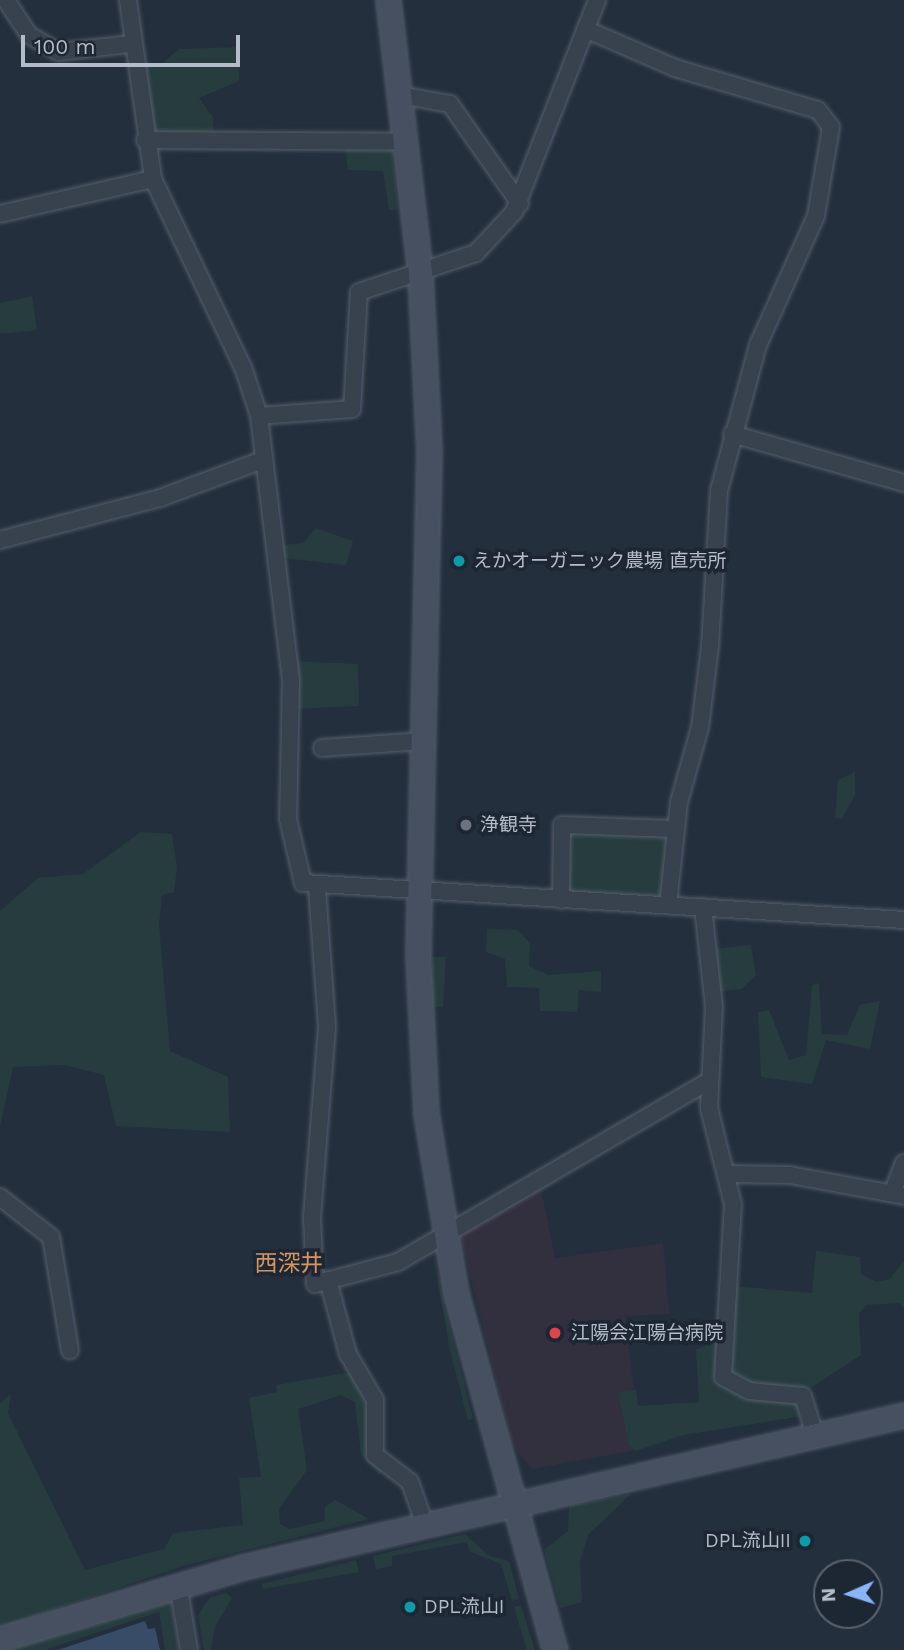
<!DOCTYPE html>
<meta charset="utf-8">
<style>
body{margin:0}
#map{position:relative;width:904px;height:1650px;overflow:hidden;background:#242f3e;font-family:"Work Sans","Noto Sans JP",sans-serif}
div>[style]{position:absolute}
.medical>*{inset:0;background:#32303f}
.green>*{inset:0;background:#263c3f}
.water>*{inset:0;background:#394c67}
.roads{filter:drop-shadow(0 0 2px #565f6c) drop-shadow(0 0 2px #565f6c)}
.street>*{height:16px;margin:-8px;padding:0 8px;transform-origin:8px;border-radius:8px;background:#38414e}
.secondary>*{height:23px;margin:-11.5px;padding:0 11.5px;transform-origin:11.5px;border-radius:11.5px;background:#465061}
.dots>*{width:19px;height:19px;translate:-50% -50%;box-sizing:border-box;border:4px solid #1d2633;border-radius:50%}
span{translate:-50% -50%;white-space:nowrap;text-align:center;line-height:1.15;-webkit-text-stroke:7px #1d2633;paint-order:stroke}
.poi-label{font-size:19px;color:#b4bcc9}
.left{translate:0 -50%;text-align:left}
.right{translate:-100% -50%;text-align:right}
.quarter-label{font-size:23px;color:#d59563}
.north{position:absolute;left:813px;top:1559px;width:70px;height:70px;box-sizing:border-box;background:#1d2633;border:2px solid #59626f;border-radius:50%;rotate:267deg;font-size:19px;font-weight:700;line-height:28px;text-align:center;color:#b4bcc9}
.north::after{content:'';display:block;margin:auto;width:24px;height:32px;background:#8ab4f8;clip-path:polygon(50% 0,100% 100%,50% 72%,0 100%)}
.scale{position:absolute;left:21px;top:35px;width:219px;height:32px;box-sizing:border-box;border:4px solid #b4bcc9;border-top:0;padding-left:9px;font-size:21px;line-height:24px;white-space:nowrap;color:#b4bcc9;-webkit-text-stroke:5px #1d2633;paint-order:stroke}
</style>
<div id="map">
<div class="medical">
<i style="clip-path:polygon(539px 1179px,555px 1258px,663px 1243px,669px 1314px,625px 1316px,641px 1449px,532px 1469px,512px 1445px,459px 1230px)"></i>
</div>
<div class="green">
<i style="clip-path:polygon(240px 47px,239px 81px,199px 98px,213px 117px,214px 136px,153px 135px,136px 66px,160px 65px,179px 49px)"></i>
<i style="clip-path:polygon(345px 146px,392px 147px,398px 210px,389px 210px,383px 171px,348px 170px)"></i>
<i style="clip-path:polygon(32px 296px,37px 330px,0 334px,0 303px)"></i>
<i style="clip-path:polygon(316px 528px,353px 541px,346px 565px,283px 558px,283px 545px,303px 543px)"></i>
<i style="clip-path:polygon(292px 661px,358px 664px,359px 706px,295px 709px)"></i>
<i style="clip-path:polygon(855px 772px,855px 795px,842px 819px,835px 818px,838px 780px)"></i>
<i style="clip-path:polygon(566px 831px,671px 832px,662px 900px,564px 895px)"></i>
<i style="clip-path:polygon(141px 832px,172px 834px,177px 867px,174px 892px,162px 895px,159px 925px,170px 1051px,228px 1077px,230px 1132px,116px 1126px,104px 1075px,65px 1065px,13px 1067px,0 1127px,0 911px,38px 878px,83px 874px)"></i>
<i style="clip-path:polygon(487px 929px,518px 930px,530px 943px,529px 966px,548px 975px,601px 971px,601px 992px,579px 990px,577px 1012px,540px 1011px,539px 988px,507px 987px,505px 959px,486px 952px)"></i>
<i style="clip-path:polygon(751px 945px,756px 975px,742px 989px,716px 992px,712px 949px)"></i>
<i style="clip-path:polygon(432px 957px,446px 957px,443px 1007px,433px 1007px)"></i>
<i style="clip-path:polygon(819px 983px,822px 1034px,847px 1035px,860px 1005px,880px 1001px,870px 1049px,826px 1040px,812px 1084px,761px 1077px,758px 1012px,769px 1010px,789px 1060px,806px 1055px,812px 985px)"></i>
<i style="clip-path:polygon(432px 1248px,443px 1300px,473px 1419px,468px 1420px,450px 1350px)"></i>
<i style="clip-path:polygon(816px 1251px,860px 1257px,861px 1274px,876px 1282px,890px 1279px,904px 1261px,904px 1309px,900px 1303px,866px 1305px,859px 1314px,861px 1355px,803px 1393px,747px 1387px,727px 1373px,732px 1286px,812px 1293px)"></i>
<i style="clip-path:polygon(719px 1340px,723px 1383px,744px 1394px,796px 1399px,804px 1416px,683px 1435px,636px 1451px,629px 1445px,618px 1393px,636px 1390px,638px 1406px,699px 1402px,696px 1350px)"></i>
<i style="clip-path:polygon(357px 1371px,383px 1469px,380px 1475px,361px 1455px,355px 1402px,341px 1395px,298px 1409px,307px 1470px,279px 1509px,280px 1524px,290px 1529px,325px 1521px,325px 1507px,335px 1500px,369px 1519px,186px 1565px,0 1628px,0 1403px,11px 1394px,8px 1413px,85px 1570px,164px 1549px,173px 1533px,243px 1525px,239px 1478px,261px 1477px,249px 1398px,277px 1392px,276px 1385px)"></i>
<i style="clip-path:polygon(631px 1494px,588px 1535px,580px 1562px,582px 1602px,560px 1608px,544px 1550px,568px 1531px,569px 1506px)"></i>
<i style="clip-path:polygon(465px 1534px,488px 1555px,509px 1561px,519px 1599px,512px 1601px,501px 1564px,469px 1551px,467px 1542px,392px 1556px,392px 1566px,376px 1569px,373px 1556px)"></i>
<i style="clip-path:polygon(356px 1560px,359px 1572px,263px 1589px,262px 1584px)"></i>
<i style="clip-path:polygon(226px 1593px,232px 1598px,215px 1627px,211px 1650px,204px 1650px,198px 1615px,210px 1597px)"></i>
<i style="clip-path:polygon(171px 1599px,179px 1650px,165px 1650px,159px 1612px,44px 1650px,2px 1650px)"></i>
<i style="clip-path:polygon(521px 1605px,527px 1624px,535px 1650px,527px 1650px,524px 1641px,514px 1607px)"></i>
</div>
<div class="water">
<i style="clip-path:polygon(145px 1621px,148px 1629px,155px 1628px,160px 1650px,58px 1650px)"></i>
</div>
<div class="roads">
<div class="street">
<i style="left:6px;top:0;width:42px;rotate:56.7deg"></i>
<i style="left:29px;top:35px;width:34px;rotate:30deg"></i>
<i style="left:59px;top:52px;width:71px;rotate:-6.4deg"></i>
<i style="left:128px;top:0;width:181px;rotate:82deg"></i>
<i style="left:153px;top:179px;width:212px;rotate:64.5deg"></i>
<i style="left:244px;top:370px;width:48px;rotate:71.9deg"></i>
<i style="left:259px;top:416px;width:265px;rotate:83.1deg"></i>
<i style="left:291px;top:679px;width:140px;rotate:91.2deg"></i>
<i style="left:288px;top:819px;width:66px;rotate:76.8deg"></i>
<i style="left:303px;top:883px;width:602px;rotate:3.52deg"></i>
<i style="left:585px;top:29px;width:98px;rotate:23.4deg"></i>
<i style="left:675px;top:68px;width:149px;rotate:16.4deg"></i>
<i style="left:818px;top:110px;width:21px;rotate:53deg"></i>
<i style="left:831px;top:127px;width:90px;rotate:99.6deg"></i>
<i style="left:816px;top:216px;width:141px;rotate:114.2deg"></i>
<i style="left:758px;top:345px;width:151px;rotate:105deg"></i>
<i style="left:719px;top:491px;width:155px;rotate:93.3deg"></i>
<i style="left:710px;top:646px;width:82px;rotate:97deg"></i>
<i style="left:700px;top:727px;width:78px;rotate:105.6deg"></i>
<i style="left:679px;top:802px;width:104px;rotate:96.1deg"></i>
<i style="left:400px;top:95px;width:51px;rotate:10.2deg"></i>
<i style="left:450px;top:104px;width:122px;rotate:55deg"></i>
<i style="left:145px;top:140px;width:260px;rotate:0.4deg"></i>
<i style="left:0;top:214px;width:157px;rotate:-12.9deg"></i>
<i style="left:259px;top:416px;width:93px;rotate:-4.3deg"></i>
<i style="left:352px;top:409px;width:117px;rotate:-86.6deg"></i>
<i style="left:359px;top:292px;width:123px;rotate:-18.4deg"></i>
<i style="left:476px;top:253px;width:56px;rotate:-47.2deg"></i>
<i style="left:514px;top:212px;width:228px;rotate:-68.6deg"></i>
<i style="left:732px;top:434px;width:179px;rotate:15.9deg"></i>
<i style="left:0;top:540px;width:165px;rotate:-14.7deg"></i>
<i style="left:160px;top:498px;width:107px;rotate:-20.3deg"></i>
<i style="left:322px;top:748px;width:101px;rotate:-4deg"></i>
<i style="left:317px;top:887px;width:140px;rotate:85.9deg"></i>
<i style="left:327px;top:1027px;width:192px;rotate:94.5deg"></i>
<i style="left:312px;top:1218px;width:66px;rotate:87.4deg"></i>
<i style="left:315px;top:1284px;width:86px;rotate:-14.8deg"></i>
<i style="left:398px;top:1262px;width:360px;rotate:-30.2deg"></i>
<i style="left:561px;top:900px;width:75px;rotate:-89.2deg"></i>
<i style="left:562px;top:825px;width:114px;rotate:2deg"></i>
<i style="left:703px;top:907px;width:100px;rotate:83.7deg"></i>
<i style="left:714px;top:1006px;width:102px;rotate:92.8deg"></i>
<i style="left:709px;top:1108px;width:99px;rotate:76deg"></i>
<i style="left:733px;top:1204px;width:173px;rotate:93.3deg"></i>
<i style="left:723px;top:1377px;width:30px;rotate:28deg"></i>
<i style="left:749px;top:1391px;width:54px;rotate:5.3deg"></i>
<i style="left:803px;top:1396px;width:39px;rotate:73deg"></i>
<i style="left:729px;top:1174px;width:61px;rotate:0.9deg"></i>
<i style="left:790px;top:1175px;width:116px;rotate:10.4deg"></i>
<i style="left:893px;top:1191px;width:30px;rotate:-69deg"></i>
<i style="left:0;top:1197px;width:65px;rotate:38.1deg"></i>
<i style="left:51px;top:1237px;width:115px;rotate:80.5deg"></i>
<i style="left:328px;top:1280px;width:77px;rotate:74.9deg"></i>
<i style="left:348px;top:1354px;width:53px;rotate:59.6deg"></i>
<i style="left:375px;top:1400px;width:55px;rotate:90deg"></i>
<i style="left:375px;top:1455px;width:44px;rotate:37.6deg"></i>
<i style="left:410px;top:1482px;width:46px;rotate:70.8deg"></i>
<i style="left:178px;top:1584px;width:67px;rotate:80.5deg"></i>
</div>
<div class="secondary">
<i style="left:388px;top:0;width:276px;rotate:83.3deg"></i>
<i style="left:420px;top:274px;width:175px;rotate:87.1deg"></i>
<i style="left:429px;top:449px;width:506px;rotate:91.25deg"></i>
<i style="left:418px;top:955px;width:158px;rotate:87.1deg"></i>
<i style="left:426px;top:1113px;width:183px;rotate:80.6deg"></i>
<i style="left:456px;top:1294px;width:370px;rotate:74.5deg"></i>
<i style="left:0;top:1639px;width:253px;rotate:-16.5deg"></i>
<i style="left:243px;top:1567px;width:678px;rotate:-12.95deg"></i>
</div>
</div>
<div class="dots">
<i style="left:459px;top:561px;background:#0f9aa8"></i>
<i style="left:466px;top:825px;background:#6b7280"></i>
<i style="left:555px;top:1333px;background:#e0444e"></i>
<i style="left:805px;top:1541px;background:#0f9aa8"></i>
<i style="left:410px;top:1607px;background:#0f9aa8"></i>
</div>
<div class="poi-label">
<span class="left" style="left:473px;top:561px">えかオーガニック農場 直売所</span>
<span class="left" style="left:480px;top:825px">浄観寺</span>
<span class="left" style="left:571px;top:1333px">江陽会江陽台病院</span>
<span class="right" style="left:791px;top:1541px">DPL流山II</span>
<span class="left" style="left:424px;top:1607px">DPL流山I</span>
</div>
<div class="quarter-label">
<span style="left:289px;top:1264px">西深井</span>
</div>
<div class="north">N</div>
<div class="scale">100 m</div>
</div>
